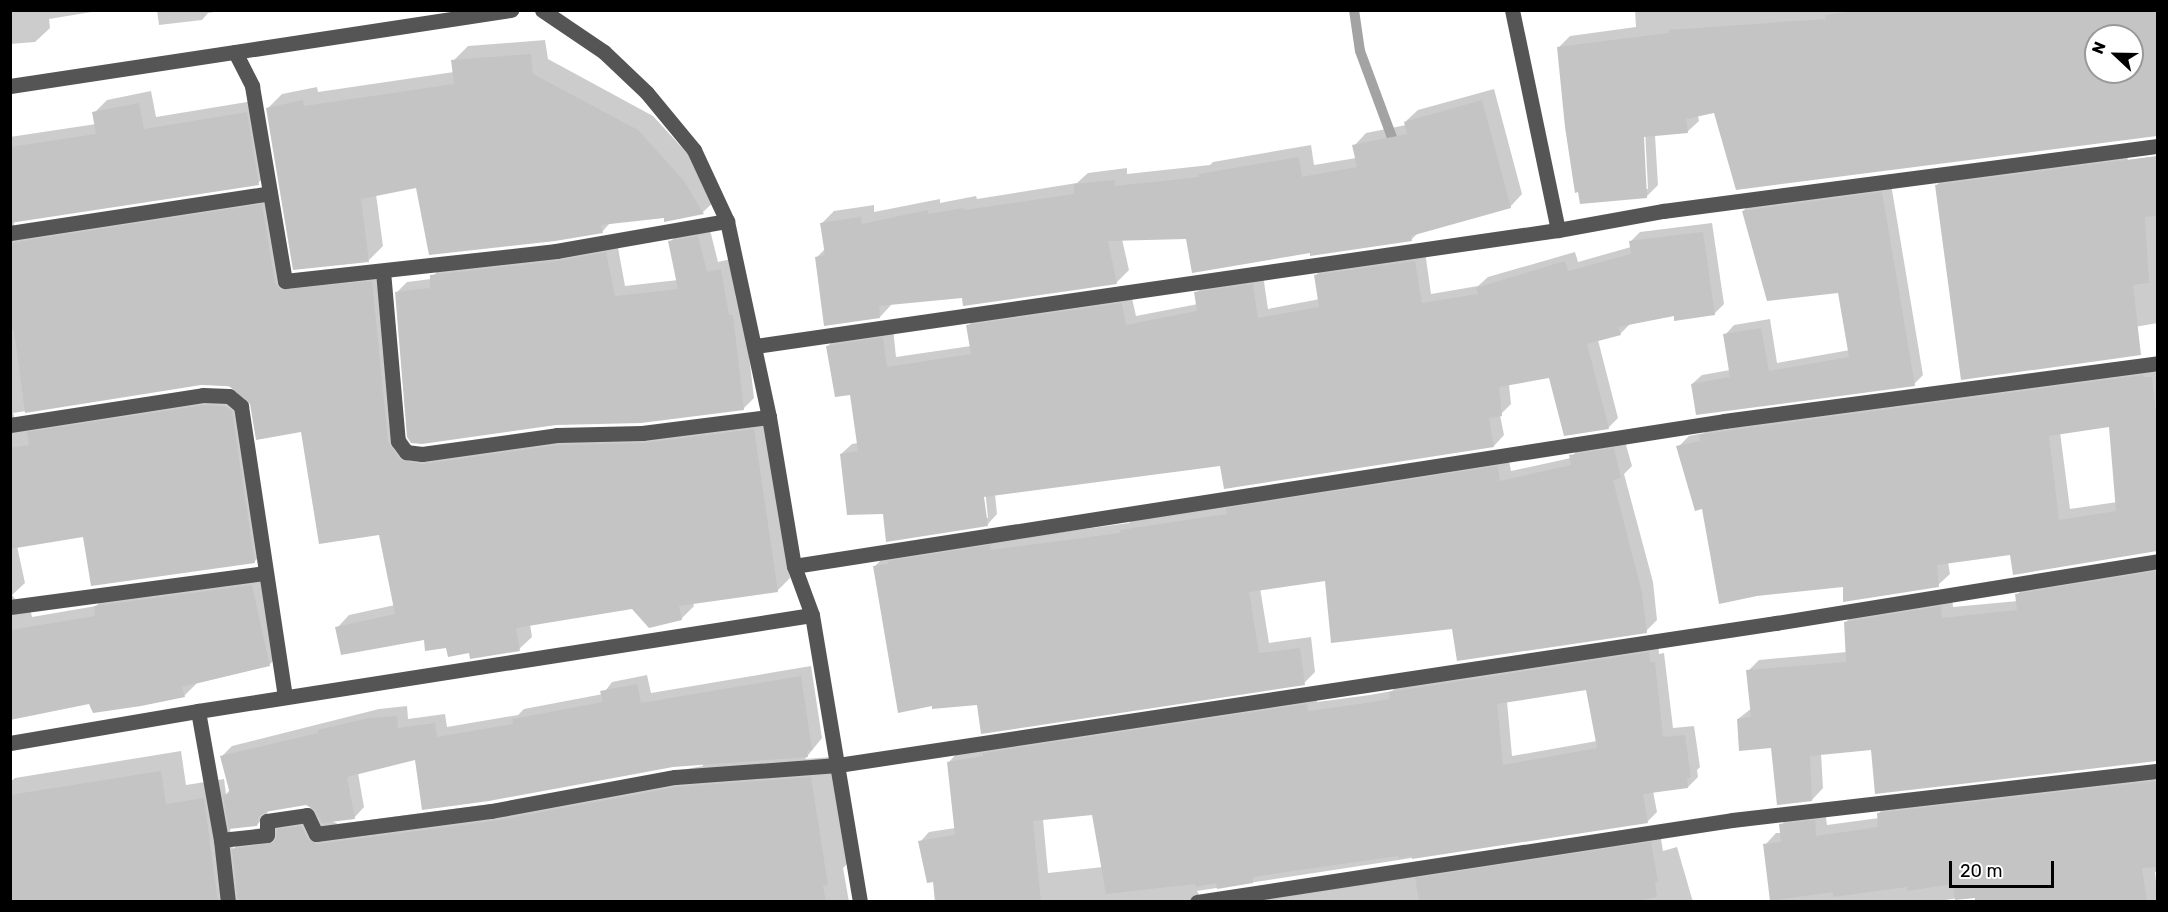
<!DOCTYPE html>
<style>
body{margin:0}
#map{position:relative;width:2168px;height:912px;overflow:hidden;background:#fff;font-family:Rubik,sans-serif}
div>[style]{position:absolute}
.shadow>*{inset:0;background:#0003}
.stream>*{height:10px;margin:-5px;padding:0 5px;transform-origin:5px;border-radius:5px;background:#a3a3a3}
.building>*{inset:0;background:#c4c4c4}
.minor>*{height:15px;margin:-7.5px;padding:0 7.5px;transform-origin:7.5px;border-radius:7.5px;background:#555}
span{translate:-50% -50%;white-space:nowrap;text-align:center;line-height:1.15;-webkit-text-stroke:6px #fff;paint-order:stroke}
.frame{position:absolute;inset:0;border:12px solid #000;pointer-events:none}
.north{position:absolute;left:2084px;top:24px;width:60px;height:60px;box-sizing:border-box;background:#fff;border:2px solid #999;border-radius:50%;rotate:292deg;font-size:16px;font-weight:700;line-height:24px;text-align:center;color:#000}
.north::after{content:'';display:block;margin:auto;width:21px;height:27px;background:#000;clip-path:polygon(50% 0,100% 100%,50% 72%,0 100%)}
.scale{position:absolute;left:1949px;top:861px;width:105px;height:27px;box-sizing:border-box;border:3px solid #000;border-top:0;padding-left:8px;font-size:18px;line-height:21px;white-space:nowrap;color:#000;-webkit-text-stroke:4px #fff;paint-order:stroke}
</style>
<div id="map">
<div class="shadow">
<i style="clip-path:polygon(10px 10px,104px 10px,49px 19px,50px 28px,35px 42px,10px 44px)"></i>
<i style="clip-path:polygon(157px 10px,227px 10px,208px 13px,202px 20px,159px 25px)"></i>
<i style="clip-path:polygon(evenodd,1635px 10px,2158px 10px,2158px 131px,2117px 138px,1715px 111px,1698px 115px,1699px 121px,1687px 132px,1655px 135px,1658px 185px,1646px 197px,1559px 47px,1570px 36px,1636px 27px,1635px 10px,2096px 36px,2132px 36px,2132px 72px,2096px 72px,2096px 36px,1635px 10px,1642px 130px,1645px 130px,1648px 189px,1645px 189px,1642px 130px)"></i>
<i style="clip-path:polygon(545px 40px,548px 59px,653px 116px,699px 166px,718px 198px,703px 212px,666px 220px,665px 217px,610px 223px,602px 232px,417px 186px,376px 194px,383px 246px,369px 260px,267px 109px,282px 94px,317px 87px,318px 92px,454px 72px,453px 61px,468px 46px)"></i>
<i style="clip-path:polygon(1494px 89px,1522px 194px,1510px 207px,1419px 232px,1411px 240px,1311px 251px,1188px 237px,1122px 239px,1129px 270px,1117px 282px,892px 304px,880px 317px,817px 257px,825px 249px,822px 223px,834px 211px,874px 205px,874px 212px,940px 199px,940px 203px,976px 196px,977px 199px,1077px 183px,1088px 173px,1127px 168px,1127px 174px,1210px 165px,1213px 162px,1311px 145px,1314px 165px,1356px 158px,1354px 146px,1366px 133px,1406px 125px,1405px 122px,1418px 110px)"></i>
<i style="clip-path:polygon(evenodd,151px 91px,156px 117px,259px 100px,271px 171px,258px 183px,14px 221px,14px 226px,274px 192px,287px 270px,294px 278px,384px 269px,400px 429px,411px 445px,417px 450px,766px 417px,790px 578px,777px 591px,693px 603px,694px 606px,681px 619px,633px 607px,530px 624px,532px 637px,519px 649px,470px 652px,425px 638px,337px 628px,349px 615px,395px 605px,381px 533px,302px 430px,252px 403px,243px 395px,267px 549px,254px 562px,84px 536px,17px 546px,25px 583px,12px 595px,19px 604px,29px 604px,32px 617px,96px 606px,108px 594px,264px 573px,282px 652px,269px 665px,197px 683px,184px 696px,90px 702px,10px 718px,10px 137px,96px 124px,94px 113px,107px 100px,151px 91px,201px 384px,235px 387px,242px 394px,217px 393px,15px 419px,13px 413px,201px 384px)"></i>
<i style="clip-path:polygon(2127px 151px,2130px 189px,2158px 187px,2158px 323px,1998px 350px,1936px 186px,1947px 174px)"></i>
<i style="clip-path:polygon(1891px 184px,1923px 375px,1914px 384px,1692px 384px,1702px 375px,1730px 370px,1725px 335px,1734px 325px,1770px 319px,1777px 363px,1850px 350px,1839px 291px,1743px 211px,1752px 202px)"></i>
<i style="clip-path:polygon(evenodd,1712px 223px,1724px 304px,1714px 314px,1675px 315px,1630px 324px,1620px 334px,1598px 340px,1618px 418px,1608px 428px,1550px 376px,1509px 384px,1511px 404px,1500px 415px,1504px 435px,1494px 446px,1222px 464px,995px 494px,997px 514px,987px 525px,841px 454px,852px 444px,858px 443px,851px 393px,828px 346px,838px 336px,893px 328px,896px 357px,971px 346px,968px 326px,978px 316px,1131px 294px,1136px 316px,1198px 304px,1196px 293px,1206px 283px,1263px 275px,1268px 309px,1320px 299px,1315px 276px,1325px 266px,1425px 251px,1431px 294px,1478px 286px,1488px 277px,1575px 252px,1578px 262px,1631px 247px,1630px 242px,1640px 232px,1712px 223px,985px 489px,988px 518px,985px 518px,982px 490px,985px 489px)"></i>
<i style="clip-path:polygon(709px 226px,718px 262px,731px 259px,743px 305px,754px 398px,743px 409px,396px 293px,407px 282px,431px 279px,443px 264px,617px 242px,625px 286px,678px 280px,670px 242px,681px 231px)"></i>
<i style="clip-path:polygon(evenodd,2158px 367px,2158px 550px,2012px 554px,1948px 562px,1950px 574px,1938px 585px,1844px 585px,1703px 507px,1678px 447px,1689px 436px,1704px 433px,1712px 424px,2158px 367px,2111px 425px,2117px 502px,2070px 509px,2060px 432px,2111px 425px)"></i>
<i style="clip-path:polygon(1624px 438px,1632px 466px,1624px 474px,1653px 582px,1657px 620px,1646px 631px,1454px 628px,1326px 579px,1260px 588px,1269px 643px,1311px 637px,1315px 672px,1304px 683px,979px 703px,874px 567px,885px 556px,1129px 523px,1132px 520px,1508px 456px,1511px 471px,1571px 458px,1581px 445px)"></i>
<i style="clip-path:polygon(2158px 562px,2158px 760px,1877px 792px,1873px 748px,1821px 753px,1823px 788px,1812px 800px,1772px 746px,1738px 719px,1752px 708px,1748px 671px,1759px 660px,1847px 652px,1846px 622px,1857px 611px,1952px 596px,1953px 607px,2018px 601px,2017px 595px,2028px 583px)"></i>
<i style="clip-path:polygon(evenodd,1658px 643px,1659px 654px,1664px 653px,1673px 728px,1694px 726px,1700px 767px,1697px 770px,1698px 777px,1688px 787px,1653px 791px,1657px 812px,1647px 822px,1197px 891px,1203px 902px,966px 902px,920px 842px,929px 832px,955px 828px,949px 762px,958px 752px,1316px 695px,1317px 702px,1370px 695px,1392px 691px,1400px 683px,1658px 643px,1587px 688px,1597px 741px,1512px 756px,1507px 701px,1587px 688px,1658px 643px,1094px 813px,1103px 867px,1048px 873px,1043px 819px,1094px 813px)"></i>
<i style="clip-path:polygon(evenodd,811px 666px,822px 738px,805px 759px,831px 757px,848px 863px,843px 868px,849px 902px,10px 902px,10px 782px,15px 778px,181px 751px,186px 785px,224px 779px,226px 794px,230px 790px,222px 756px,232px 746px,379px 709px,407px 706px,408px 719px,445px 714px,447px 727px,518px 715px,524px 709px,603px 694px,612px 682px,647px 675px,651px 693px,811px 666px,416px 758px,703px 764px,703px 766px,514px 801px,338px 824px,332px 821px,354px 818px,364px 807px,358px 773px,416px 758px,811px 666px,306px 804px,313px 807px,299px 810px,283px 825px,254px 829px,233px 849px,230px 828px,257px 825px,267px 814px,268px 810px,306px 804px)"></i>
<i style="clip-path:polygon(2158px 772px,2158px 871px,2155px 872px,2158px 902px,1977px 902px,1976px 896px,1929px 902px,1776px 902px,1765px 845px,1776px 833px,1782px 833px,1781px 825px,1792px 814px,1825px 810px,1827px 825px,1879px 818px,1878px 814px,1890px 802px)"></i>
<i style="clip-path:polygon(1660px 833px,1663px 851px,1677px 847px,1693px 902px,1216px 902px)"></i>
</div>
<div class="stream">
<i style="left:1354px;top:10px;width:41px;rotate:81.7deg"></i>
<i style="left:1360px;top:51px;width:107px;rotate:69.7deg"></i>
</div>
<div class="building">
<i style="clip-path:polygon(evenodd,1863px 10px,2157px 10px,2157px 136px,1736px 190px,1714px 113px,1686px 119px,1688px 133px,1644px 137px,1647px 198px,1580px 204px,1578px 192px,1575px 193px,1565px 127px,1557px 47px,1669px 33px,1669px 30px,1826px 19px,1825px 15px,1863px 10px,2096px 36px,2132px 36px,2132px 72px,2096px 72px,2096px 36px)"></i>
<i style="clip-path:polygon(531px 54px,533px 74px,638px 130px,684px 181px,704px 214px,664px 222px,664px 218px,601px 225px,603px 233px,555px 241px,429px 255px,416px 188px,361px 199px,369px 262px,293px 270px,266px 108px,303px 100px,304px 106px,454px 84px,451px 60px)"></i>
<i style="clip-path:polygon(1482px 100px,1511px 208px,1411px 236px,1412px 241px,1310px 256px,1310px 253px,1192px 273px,1186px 239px,1108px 241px,1117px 284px,963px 306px,962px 298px,879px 306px,880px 318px,824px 326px,815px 257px,825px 255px,820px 223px,861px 217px,862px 224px,928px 210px,928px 214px,964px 208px,965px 210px,1074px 194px,1074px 184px,1115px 180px,1115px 186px,1199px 177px,1199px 174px,1299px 157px,1302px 177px,1357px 167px,1352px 145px,1407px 134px,1404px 122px)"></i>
<i style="clip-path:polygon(139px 103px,144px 129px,247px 112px,259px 185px,10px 223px,10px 147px,96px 134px,92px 112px)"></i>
<i style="clip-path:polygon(2157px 156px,2157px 216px,2145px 217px,2149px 283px,2133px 285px,2141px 355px,1961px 380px,1935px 185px)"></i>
<i style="clip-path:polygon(1882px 192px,1915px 386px,1696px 415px,1691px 384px,1730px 377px,1723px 334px,1761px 328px,1769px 371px,1849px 357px,1838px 293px,1767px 301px,1742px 211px)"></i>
<i style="clip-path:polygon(262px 204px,275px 283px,281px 290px,372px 281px,388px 442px,401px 460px,423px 464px,558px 445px,643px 443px,754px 429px,778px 592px,679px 606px,682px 620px,649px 628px,632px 609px,516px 628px,520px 651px,470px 659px,469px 653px,448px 657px,446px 648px,425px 651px,424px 640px,341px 655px,335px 627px,395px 614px,379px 535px,319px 544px,301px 432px,256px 440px,250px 404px,229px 386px,201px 385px,25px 413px,14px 330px,10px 330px,10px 243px)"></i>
<i style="clip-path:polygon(1703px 232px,1715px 315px,1674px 321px,1674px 316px,1618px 327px,1621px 335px,1587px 344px,1609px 429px,1564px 436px,1549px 378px,1499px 387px,1502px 416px,1489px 418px,1494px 447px,1224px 489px,1220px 466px,984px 497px,988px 526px,886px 542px,883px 514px,847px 515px,840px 454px,858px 451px,850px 395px,835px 397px,826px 346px,883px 337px,887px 367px,971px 354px,966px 325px,1122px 303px,1126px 325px,1197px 311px,1194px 292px,1253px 284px,1258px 318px,1319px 307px,1314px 275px,1415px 261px,1422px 303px,1478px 294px,1476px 288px,1565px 261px,1568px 271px,1631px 254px,1629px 241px)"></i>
<i style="clip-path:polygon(698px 236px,707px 272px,721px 269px,729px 315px,733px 315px,744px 410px,641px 423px,556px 425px,422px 444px,411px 443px,407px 437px,395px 292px,430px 288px,430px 275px,557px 261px,606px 252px,615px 296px,678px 289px,668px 241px)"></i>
<i style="clip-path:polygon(evenodd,2143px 375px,2144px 377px,2152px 377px,2157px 423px,2157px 551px,2013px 575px,2010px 555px,1937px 565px,1939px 587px,1843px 602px,1843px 587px,1757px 596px,1719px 604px,1702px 509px,1695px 511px,1676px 446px,1700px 441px,1699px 435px,1725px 431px,2143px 375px,2109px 427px,2116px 511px,2059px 520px,2049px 436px,2109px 427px)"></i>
<i style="clip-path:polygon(204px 405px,225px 406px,232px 411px,255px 563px,91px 586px,83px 537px,10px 549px,10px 448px,29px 445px,27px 432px)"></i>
<i style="clip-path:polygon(1614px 448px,1621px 478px,1613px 480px,1642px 593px,1647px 633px,1457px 661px,1452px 629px,1331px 643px,1325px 581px,1249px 592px,1259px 653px,1300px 648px,1305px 685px,981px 734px,977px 705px,932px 709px,932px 706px,898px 713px,873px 566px,888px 564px,888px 561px,990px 545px,991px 550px,1120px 533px,1120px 530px,1227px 514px,1226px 508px,1498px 466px,1500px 481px,1571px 465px,1569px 455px)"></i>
<i style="clip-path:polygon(2157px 571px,2157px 761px,1875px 794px,1871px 750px,1810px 756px,1812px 801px,1777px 805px,1771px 748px,1739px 751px,1737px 719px,1751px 717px,1746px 670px,1846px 662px,1844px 622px,1941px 606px,1942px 618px,2017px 610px,2015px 594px)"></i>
<i style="clip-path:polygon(252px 585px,270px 666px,182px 687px,185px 697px,141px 706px,93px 713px,89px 704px,10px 720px,10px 630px,95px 616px,94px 606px)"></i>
<i style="clip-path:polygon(evenodd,1649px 652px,1650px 662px,1655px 662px,1663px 737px,1685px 735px,1691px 778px,1687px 778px,1688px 788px,1643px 794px,1648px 823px,1412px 859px,1412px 856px,1399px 859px,1398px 856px,1286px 872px,1253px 877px,1253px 883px,1217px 889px,1216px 883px,1196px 887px,1195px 884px,1106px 894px,1092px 815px,1033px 821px,1041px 902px,935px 902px,933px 882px,927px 883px,918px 841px,955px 835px,947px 762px,983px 756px,983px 753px,1307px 704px,1308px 711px,1359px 704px,1390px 699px,1389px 692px,1649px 652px,1586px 690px,1597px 748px,1503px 765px,1497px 704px,1586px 690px)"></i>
<i style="clip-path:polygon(801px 676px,812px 750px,807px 751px,808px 757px,673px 767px,489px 801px,422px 810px,415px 760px,347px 777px,355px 819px,322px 823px,315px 810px,306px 805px,265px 812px,259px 816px,257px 826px,229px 829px,223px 795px,230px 794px,220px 756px,318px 733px,318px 730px,368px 718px,397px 716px,398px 728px,435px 723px,437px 737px,513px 724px,512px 719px,603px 702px,600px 691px,637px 684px,641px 703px)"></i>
<i style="clip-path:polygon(161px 771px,166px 804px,204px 798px,218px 902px,10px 902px,10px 795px)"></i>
<i style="clip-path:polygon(811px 777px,828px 885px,823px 886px,826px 902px,238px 902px,232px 849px,272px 843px,276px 839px,277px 829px,301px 826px,308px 839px,317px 844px,493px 821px,676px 787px)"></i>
<i style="clip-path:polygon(2157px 781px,2157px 867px,2142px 868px,2147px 902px,1975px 902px,1975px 898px,1955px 900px,1953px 884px,1907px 891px,1907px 887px,1833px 897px,1833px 892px,1770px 901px,1763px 844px,1781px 842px,1779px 824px,1815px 820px,1816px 836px,1878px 827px,1877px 813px)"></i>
<i style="clip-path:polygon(1651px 842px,1658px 882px,1655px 883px,1657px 897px,1632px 902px,1419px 902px,1415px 878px)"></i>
</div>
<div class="minor">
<i style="left:542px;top:10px;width:75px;rotate:34.1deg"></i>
<i style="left:604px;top:52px;width:59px;rotate:43.6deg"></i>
<i style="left:647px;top:93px;width:74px;rotate:50.5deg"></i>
<i style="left:694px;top:150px;width:78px;rotate:65.1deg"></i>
<i style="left:727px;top:221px;width:200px;rotate:77.9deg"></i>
<i style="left:769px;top:417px;width:151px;rotate:80.5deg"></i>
<i style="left:794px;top:566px;width:52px;rotate:69.8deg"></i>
<i style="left:812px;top:615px;width:291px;rotate:80.5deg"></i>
<i style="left:1512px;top:10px;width:225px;rotate:78.2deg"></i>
<i style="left:235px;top:52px;width:38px;rotate:63deg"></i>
<i style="left:252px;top:86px;width:198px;rotate:80.4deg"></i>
<i style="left:285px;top:281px;width:273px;rotate:-6.3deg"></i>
<i style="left:556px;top:251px;width:174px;rotate:-10deg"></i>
<i style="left:10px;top:86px;width:507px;rotate:-8.63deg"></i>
<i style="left:10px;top:233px;width:263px;rotate:-8.7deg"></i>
<i style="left:383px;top:271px;width:171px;rotate:85deg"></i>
<i style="left:398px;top:441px;width:14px;rotate:54deg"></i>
<i style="left:406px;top:452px;width:16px;rotate:7deg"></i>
<i style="left:422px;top:454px;width:136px;rotate:-8deg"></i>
<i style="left:557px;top:435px;width:85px;rotate:-1.3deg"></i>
<i style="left:642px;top:433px;width:128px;rotate:-7.2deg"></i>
<i style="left:755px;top:346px;width:811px;rotate:-8.22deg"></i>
<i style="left:1558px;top:230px;width:107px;rotate:-10.3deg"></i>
<i style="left:1663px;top:211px;width:499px;rotate:-7.5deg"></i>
<i style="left:10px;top:425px;width:195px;rotate:-8.8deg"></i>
<i style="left:203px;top:395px;width:26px;rotate:2deg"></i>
<i style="left:229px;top:396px;width:16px;rotate:40deg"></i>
<i style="left:241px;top:406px;width:294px;rotate:81.4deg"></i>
<i style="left:794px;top:566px;width:941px;rotate:-8.86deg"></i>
<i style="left:1724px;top:421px;width:438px;rotate:-7.6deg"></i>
<i style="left:10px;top:607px;width:258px;rotate:-7.6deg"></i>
<i style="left:198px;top:711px;width:131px;rotate:79.9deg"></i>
<i style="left:221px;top:840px;width:62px;rotate:83.6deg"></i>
<i style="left:10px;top:743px;width:191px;rotate:-9.7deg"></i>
<i style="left:198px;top:711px;width:621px;rotate:-8.89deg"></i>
<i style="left:221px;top:840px;width:46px;rotate:-6.2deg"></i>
<i style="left:267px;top:835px;width:14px;rotate:-90deg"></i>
<i style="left:267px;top:821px;width:40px;rotate:-8.5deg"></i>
<i style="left:307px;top:815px;width:21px;rotate:65deg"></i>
<i style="left:316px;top:834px;width:177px;rotate:-7.5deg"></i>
<i style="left:491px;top:811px;width:187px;rotate:-10.5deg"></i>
<i style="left:675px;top:777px;width:163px;rotate:-4.2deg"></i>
<i style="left:838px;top:765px;width:949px;rotate:-8.61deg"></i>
<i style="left:1776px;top:623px;width:387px;rotate:-9.2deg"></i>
<i style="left:1197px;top:902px;width:541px;rotate:-8.71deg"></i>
<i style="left:1732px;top:820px;width:429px;rotate:-6.6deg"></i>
</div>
<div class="frame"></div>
<div class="north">N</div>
<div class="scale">20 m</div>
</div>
